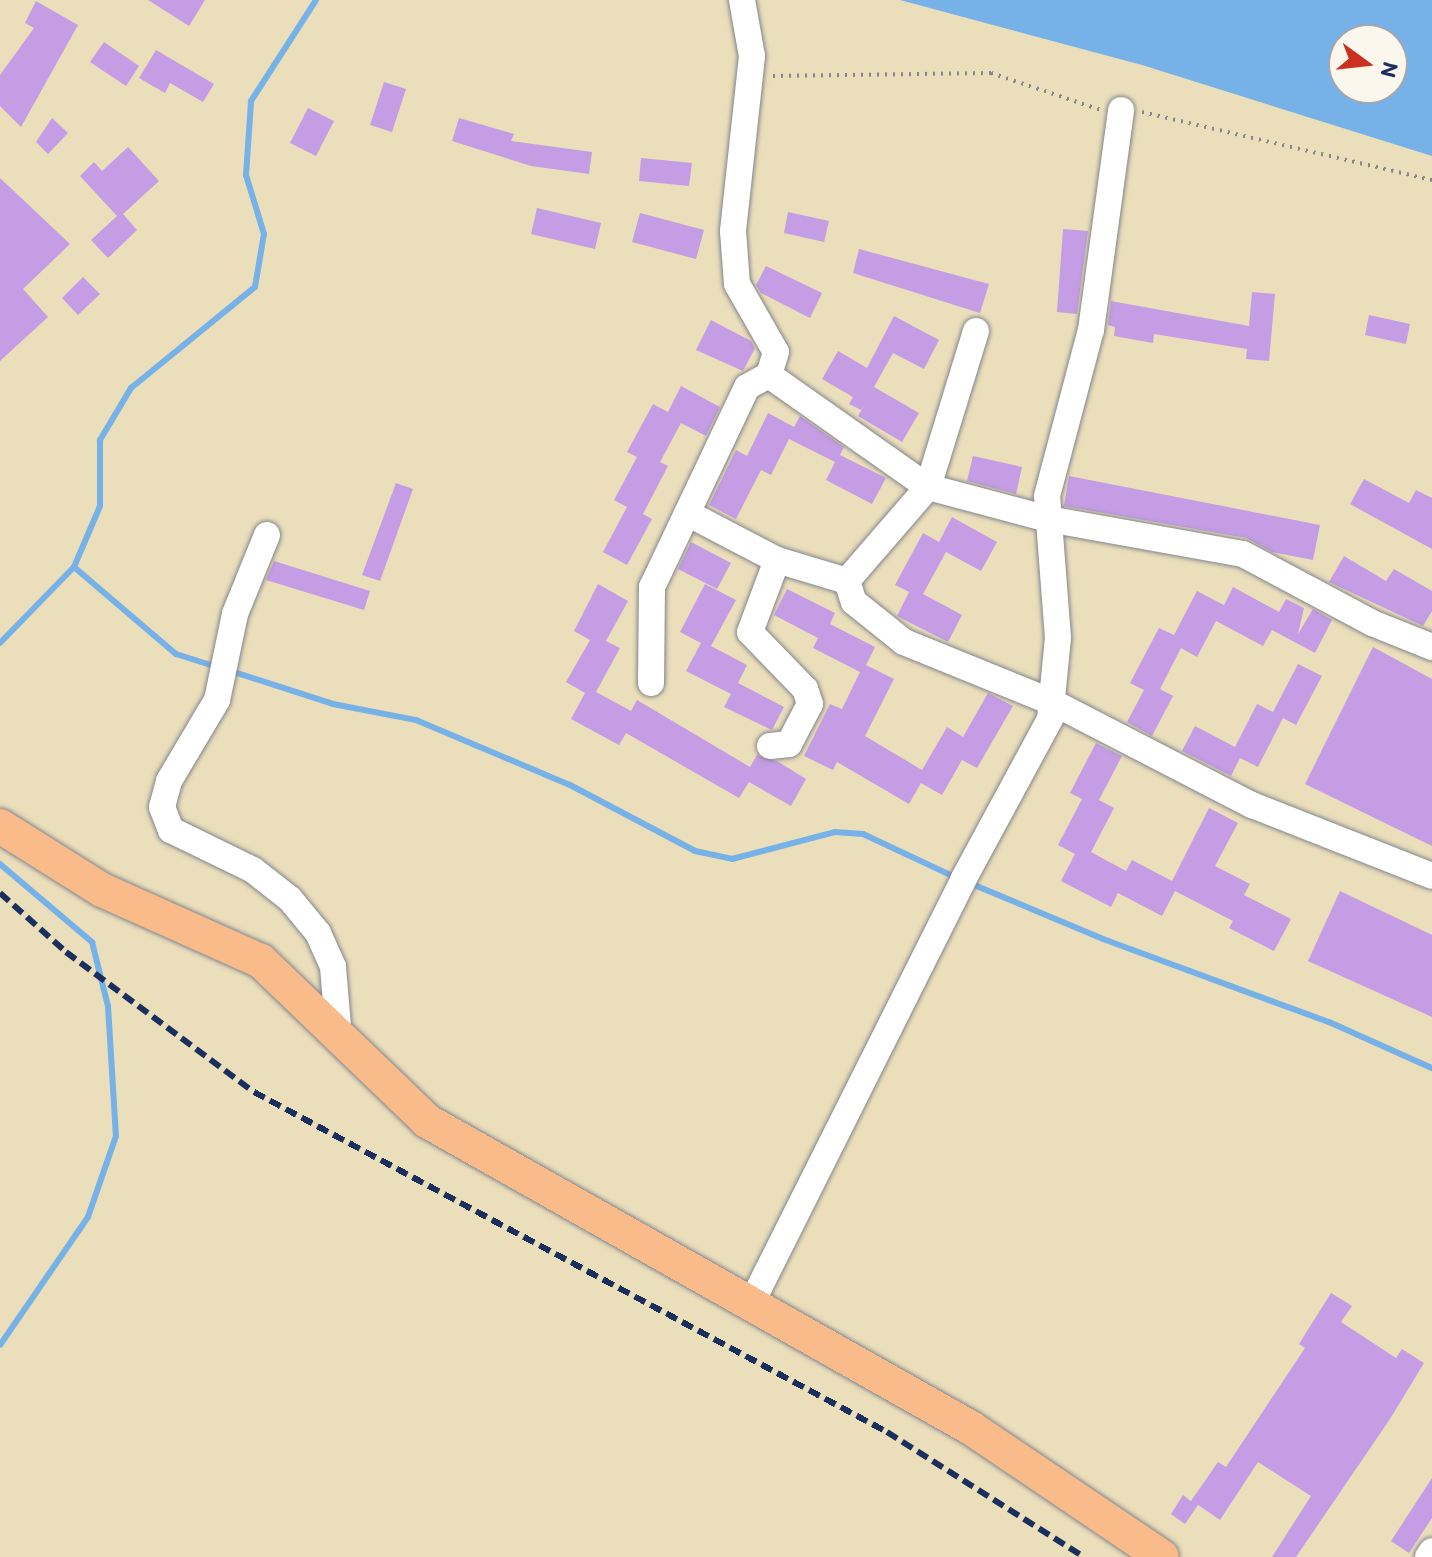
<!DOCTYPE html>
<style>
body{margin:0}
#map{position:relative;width:1432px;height:1557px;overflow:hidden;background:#ebdebb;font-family:Itim,sans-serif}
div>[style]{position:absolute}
.water>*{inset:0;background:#76b1e7}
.stream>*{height:6px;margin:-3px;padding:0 3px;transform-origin:3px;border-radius:3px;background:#76b1e7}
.building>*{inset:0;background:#c49de4}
.path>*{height:4px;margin-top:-2px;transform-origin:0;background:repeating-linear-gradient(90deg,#83868c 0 2px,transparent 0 8px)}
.roads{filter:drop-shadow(0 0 2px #83868c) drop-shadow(0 0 2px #83868c)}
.minor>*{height:26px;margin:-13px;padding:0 13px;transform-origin:13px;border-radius:13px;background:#fff}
.major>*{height:34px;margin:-17px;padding:0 17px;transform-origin:17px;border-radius:17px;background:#fabb8b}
.rail>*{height:6px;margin-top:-3px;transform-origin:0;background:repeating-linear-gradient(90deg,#1b2f5e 0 12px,transparent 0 18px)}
span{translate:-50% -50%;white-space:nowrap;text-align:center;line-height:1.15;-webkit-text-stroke:6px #fbf7ec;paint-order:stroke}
.north{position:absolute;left:1328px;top:24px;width:80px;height:80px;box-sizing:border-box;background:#fbf7ec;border:2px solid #a1a7b3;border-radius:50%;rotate:105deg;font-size:22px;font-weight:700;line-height:32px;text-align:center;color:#1b2f5e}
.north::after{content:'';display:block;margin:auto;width:28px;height:36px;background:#c8321e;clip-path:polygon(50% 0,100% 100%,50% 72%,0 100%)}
</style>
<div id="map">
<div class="water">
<i style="clip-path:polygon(evenodd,900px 0,1432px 0,1432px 156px,1142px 65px,900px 0,1344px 40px,1392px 40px,1392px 88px,1344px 88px,1344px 40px)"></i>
</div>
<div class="stream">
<i style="left:74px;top:567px;width:134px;rotate:40.5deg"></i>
<i style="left:176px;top:654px;width:43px;rotate:17.6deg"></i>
<i style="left:0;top:643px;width:106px;rotate:-45.8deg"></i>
<i style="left:74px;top:567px;width:66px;rotate:-66.9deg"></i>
<i style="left:100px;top:506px;width:66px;rotate:-90deg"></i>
<i style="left:100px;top:440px;width:61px;rotate:-59.2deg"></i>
<i style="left:131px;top:388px;width:160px;rotate:-39.2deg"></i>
<i style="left:255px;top:287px;width:54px;rotate:-80.4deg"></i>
<i style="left:264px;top:234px;width:62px;rotate:-107deg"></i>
<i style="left:246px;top:175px;width:74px;rotate:-86.1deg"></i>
<i style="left:251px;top:101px;width:120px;rotate:-57.2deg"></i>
<i style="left:231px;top:671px;width:107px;rotate:17.9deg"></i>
<i style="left:333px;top:704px;width:85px;rotate:10.9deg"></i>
<i style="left:416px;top:720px;width:167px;rotate:22.9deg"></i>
<i style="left:570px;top:785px;width:141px;rotate:27.8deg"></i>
<i style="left:695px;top:851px;width:38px;rotate:12deg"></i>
<i style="left:732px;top:859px;width:106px;rotate:-14.7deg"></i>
<i style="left:835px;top:832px;width:28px;rotate:4deg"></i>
<i style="left:863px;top:834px;width:104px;rotate:25.1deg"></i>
<i style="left:0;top:864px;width:121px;rotate:40.3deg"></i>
<i style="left:92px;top:942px;width:66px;rotate:76deg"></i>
<i style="left:108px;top:1006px;width:130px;rotate:86.5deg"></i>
<i style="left:116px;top:1136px;width:86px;rotate:109.1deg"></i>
<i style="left:88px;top:1217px;width:155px;rotate:124.5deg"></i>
<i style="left:967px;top:882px;width:147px;rotate:22.7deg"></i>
<i style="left:1103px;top:939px;width:241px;rotate:20.2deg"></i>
<i style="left:1329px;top:1022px;width:113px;rotate:24.1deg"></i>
</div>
<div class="building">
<i style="clip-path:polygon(148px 0,205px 0,189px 26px)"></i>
<i style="clip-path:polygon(36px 1px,78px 25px,21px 127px,0 106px,0 75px,34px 28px,25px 23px)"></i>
<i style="clip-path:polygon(104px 42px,139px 66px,126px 86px,90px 62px)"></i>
<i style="clip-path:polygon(156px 50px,214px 84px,203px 102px,170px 83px,165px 93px,139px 78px)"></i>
<i style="clip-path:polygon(384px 82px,406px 89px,392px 132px,370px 125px)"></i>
<i style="clip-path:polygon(308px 108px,334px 121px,316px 156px,290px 143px)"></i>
<i style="clip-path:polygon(52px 118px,68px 133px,48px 154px,36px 142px)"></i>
<i style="clip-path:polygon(459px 118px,514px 134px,511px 141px,592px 152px,589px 174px,531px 166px,452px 141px)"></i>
<i style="clip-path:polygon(128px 147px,159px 181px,123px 214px,137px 230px,108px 258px,91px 240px,117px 216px,80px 176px,94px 162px,102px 171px)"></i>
<i style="clip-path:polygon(641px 158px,692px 163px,689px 186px,639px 181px)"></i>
<i style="clip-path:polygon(0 178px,70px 244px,23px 289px,48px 317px,0 361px)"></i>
<i style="clip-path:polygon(537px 208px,601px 223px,595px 249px,531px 234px)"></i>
<i style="clip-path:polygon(788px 212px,829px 221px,824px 242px,784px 233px)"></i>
<i style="clip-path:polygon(640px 213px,704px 230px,696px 259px,632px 242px)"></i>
<i style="clip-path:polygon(1063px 229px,1088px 231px,1077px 314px,1057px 312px)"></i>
<i style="clip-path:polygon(859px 249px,989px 284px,980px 313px,853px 273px)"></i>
<i style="clip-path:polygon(766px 266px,822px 293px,810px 318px,761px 293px,756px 285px)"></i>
<i style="clip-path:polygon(83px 277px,100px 294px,78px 315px,62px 298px)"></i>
<i style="clip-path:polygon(1252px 292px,1275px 294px,1269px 361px,1246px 359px,1247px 349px,1154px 334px,1153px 343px,1114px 336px,1115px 327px,1108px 325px,1111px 301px,1249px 326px)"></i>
<i style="clip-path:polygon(1369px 315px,1410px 324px,1406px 344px,1365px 335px)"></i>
<i style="clip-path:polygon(894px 316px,939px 340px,924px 369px,893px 353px,874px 387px,919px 413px,902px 442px,858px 416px,865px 404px,861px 410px,849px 404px,853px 397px,822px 379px,838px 351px,867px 368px)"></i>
<i style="clip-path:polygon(711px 320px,751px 341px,755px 348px,743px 371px,696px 350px)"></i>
<i style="clip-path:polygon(681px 386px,720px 407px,706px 436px,681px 423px,660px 462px,668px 466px,643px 514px,652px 519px,627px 565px,603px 552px,627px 507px,614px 500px,637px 457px,627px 452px,653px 404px,668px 412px)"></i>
<i style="clip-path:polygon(768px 413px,794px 427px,800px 416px,844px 447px,840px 455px,886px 478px,872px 504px,826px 480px,835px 462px,789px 439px,771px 475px,761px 470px,736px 519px,709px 505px,736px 450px,747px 456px)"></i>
<i style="clip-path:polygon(973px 456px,1022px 467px,1016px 494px,967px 481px)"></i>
<i style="clip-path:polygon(1069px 476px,1320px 525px,1313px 560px,1272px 552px,1246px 538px,1064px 506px)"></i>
<i style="clip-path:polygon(1364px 479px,1409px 503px,1416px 490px,1432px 498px,1432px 549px,1350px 504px)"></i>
<i style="clip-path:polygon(396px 483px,413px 489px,380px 581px,362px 575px)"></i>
<i style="clip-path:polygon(952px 517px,997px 542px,981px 571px,946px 552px,923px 594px,962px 615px,948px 642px,897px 616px,909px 592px,895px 585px,923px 533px,939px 542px)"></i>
<i style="clip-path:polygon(691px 542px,731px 563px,717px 589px,678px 569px)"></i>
<i style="clip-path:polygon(1344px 556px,1386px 581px,1394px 569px,1432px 591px,1432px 611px,1423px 626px,1329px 582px)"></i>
<i style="clip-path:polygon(274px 561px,370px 591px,364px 610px,266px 580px)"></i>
<i style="clip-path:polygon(598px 584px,628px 601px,606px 641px,620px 648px,596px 692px,631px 711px,637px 700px,750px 767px,757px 755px,777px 761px,806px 779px,791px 806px,749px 782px,739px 798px,626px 733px,619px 745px,571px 719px,585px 693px,566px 682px,590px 640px,574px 631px)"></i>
<i style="clip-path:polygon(705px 584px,736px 600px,711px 646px,747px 665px,738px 683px,784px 707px,772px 730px,724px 707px,731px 694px,686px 671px,701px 643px,680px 632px)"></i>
<i style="clip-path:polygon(1233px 587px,1279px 612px,1286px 599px,1304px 608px,1298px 634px,1313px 609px,1332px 620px,1315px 653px,1272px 630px,1263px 646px,1216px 621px,1197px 657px,1181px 648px,1160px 689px,1173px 696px,1152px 736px,1127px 722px,1144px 690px,1130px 683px,1159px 628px,1174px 635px,1197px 591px,1224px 605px)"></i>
<i style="clip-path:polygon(787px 589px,835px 613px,830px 624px,875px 647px,866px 665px,894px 679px,865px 736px,922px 770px,947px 727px,963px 737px,988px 693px,1013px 706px,977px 768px,962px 760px,942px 795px,921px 783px,909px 804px,837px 762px,833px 770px,804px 756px,830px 704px,842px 709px,860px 672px,813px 648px,818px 638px,774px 615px)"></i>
<i style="clip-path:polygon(1373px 647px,1432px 679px,1432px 846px,1305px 784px)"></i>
<i style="clip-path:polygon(1298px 664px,1322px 676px,1296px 725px,1283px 718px,1258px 767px,1240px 758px,1231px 776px,1182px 751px,1195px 726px,1235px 747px,1257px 704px,1273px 712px)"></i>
<i style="clip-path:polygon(1096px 743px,1122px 756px,1099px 800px,1114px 808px,1091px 852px,1126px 871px,1132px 860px,1172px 881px,1209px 808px,1238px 823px,1215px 866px,1250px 884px,1244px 895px,1291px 919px,1274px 951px,1229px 928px,1233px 921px,1175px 891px,1162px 916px,1118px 893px,1111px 907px,1061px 881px,1075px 854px,1058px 845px,1082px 799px,1070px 793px)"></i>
<i style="clip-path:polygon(1340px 891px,1432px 935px,1432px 1017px,1308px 961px)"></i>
<i style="clip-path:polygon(1331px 1293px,1352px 1306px,1341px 1322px,1396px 1358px,1402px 1349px,1424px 1363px,1390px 1419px,1296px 1557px,1272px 1557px,1311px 1496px,1258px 1462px,1220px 1520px,1198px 1505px,1185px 1524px,1171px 1514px,1183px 1495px,1191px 1501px,1218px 1462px,1226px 1467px,1305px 1348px,1299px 1344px)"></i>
<i style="clip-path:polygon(1432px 1478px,1432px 1518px,1409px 1553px,1391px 1541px)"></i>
</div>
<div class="path">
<i style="left:773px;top:76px;width:218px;rotate:-0.8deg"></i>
<i style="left:991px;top:73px;width:116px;rotate:18.6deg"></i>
<i style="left:1142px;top:112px;width:298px;rotate:13.2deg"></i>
</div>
<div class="roads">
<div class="minor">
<i style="left:742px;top:0;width:57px;rotate:79.9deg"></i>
<i style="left:752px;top:56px;width:176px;rotate:96.2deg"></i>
<i style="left:733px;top:231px;width:53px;rotate:85.7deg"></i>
<i style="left:737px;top:284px;width:78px;rotate:60.2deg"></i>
<i style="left:776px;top:352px;width:24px;rotate:107deg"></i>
<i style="left:769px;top:375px;width:194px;rotate:35.2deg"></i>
<i style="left:928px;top:487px;width:124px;rotate:14.9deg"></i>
<i style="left:1048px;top:519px;width:198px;rotate:10.2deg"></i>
<i style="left:1243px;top:554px;width:146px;rotate:28.1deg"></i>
<i style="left:1372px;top:623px;width:65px;rotate:21.8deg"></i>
<i style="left:976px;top:331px;width:163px;rotate:107.1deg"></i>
<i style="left:928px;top:487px;width:124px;rotate:130.8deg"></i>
<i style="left:847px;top:581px;width:22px;rotate:72deg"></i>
<i style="left:854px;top:602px;width:64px;rotate:38.7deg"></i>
<i style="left:904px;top:642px;width:162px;rotate:22.1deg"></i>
<i style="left:1054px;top:703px;width:223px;rotate:27.3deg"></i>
<i style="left:1252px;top:805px;width:193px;rotate:21.5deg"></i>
<i style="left:687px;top:513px;width:102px;rotate:27.6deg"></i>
<i style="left:777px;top:560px;width:73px;rotate:16.7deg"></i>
<i style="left:267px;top:535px;width:85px;rotate:112.1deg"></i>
<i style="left:235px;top:614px;width:88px;rotate:101.8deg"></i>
<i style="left:217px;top:700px;width:94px;rotate:120.7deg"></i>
<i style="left:169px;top:781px;width:27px;rotate:105deg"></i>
<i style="left:162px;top:807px;width:25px;rotate:69deg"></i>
<i style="left:171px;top:830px;width:91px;rotate:26deg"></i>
<i style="left:253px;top:870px;width:47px;rotate:38.1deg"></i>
<i style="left:290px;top:899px;width:44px;rotate:50.5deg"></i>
<i style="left:318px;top:933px;width:37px;rotate:66deg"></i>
<i style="left:333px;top:967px;width:71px;rotate:85.2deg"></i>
<i style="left:651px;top:683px;width:96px;rotate:-89.4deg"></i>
<i style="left:652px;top:587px;width:221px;rotate:-64.6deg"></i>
<i style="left:747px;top:387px;width:25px;rotate:-29deg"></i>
<i style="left:770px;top:746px;width:19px;rotate:-6deg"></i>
<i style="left:789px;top:744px;width:45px;rotate:-62.3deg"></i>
<i style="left:810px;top:704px;width:16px;rotate:-108deg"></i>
<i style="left:805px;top:689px;width:79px;rotate:-134deg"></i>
<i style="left:750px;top:632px;width:77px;rotate:-69.4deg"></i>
<i style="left:750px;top:1306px;width:476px;rotate:-63.4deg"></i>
<i style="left:963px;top:880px;width:183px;rotate:-61.6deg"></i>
<i style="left:1050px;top:719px;width:81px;rotate:-84.4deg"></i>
<i style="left:1058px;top:638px;width:142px;rotate:-94.4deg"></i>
<i style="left:1047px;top:496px;width:172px;rotate:-75.2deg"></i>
<i style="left:1091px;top:330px;width:222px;rotate:-82.2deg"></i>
<i style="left:1428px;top:1557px;width:7px;rotate:-56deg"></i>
</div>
<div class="major">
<i style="left:0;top:826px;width:120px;rotate:32.1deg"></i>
<i style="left:102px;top:890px;width:174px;rotate:24.1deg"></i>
<i style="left:261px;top:961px;width:231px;rotate:43.9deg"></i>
<i style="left:427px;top:1121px;width:625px;rotate:29.44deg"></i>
<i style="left:971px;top:1428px;width:230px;rotate:34deg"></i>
</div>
</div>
<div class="rail">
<i style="left:0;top:893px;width:89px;rotate:41.8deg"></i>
<i style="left:66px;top:952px;width:234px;rotate:36.7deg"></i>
<i style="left:254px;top:1092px;width:719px;rotate:28.24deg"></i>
<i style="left:887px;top:1432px;width:233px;rotate:32.4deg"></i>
</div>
<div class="north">N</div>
</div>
